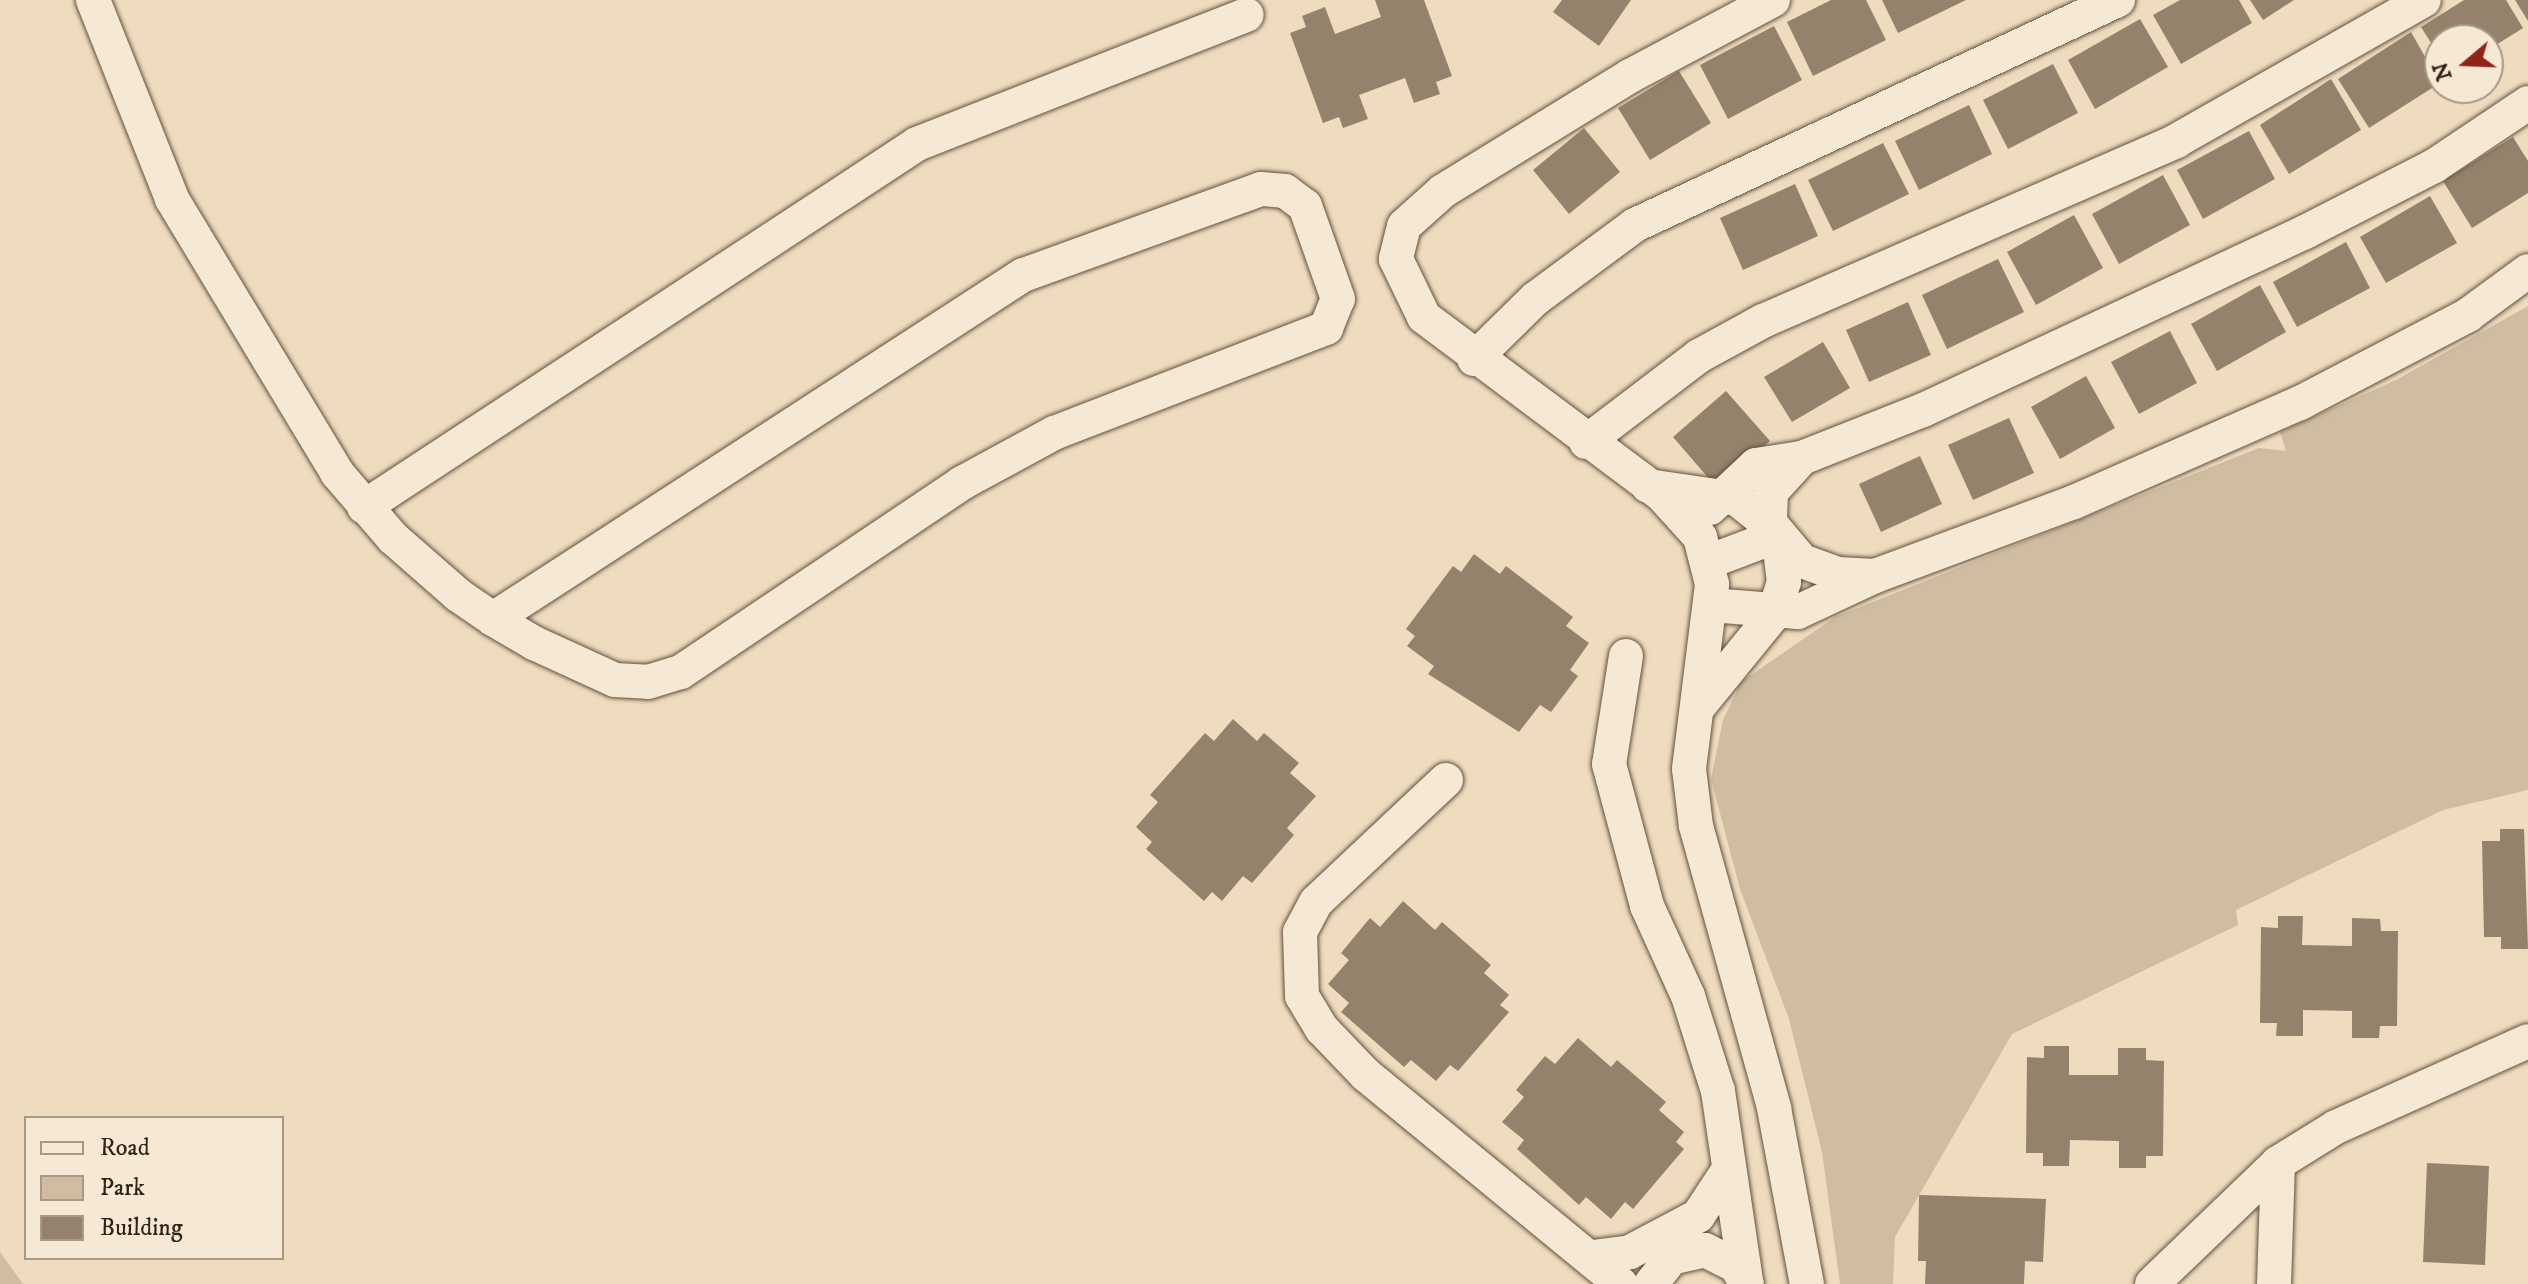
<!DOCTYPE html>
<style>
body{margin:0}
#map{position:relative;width:2528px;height:1284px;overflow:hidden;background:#efdcbe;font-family:"IM FELL DW Pica",serif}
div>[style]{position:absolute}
.green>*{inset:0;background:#cfbca1}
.building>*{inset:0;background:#95826c}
.roads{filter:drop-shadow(0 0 2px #62503e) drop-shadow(0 0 2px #62503e)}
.minor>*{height:34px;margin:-17px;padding:0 17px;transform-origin:17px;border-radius:17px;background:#f5e8d5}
span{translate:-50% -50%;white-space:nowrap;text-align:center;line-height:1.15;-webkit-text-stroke:8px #f5e8d5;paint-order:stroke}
.legend{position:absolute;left:24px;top:1116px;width:260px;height:144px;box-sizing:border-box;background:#f5e8d5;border:2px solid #a79888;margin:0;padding:10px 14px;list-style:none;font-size:24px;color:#332114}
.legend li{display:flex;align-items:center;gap:16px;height:40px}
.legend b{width:40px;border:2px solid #a79888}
.north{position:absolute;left:2424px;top:24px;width:80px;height:80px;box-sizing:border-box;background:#f5e8d5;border:2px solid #a79888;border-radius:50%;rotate:251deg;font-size:22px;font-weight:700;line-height:32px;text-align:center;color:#332114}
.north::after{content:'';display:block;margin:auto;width:28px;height:36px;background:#8f2418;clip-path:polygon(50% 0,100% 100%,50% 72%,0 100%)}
</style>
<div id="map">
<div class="green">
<i style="clip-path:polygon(2528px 306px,2528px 790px,2443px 810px,2236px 910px,2238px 925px,2012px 1034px,1895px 1237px,1893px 1284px,1840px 1284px,1822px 1152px,1789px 1019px,1740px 889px,1711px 779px,1723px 720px,1741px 682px,1835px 617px,2259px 448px,2286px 451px,2280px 432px,2396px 380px)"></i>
<i style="clip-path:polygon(0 1252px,23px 1284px,0 1284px)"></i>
</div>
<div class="building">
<i style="clip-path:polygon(1375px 0,1424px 0,1452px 76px,1436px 82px,1440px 94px,1414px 103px,1405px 78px,1359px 95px,1368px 119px,1343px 128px,1339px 117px,1323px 123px,1290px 33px,1306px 27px,1302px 16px,1325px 7px,1335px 34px,1381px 17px)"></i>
<i style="clip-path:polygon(1562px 0,1631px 0,1599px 46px,1553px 12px)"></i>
<i style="clip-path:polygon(1831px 0,1866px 0,1886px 40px,1813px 76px,1787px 22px)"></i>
<i style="clip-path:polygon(1882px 0,1966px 0,1898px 33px)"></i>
<i style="clip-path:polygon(2180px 0,2239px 0,2252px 23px,2181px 64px,2153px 15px)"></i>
<i style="clip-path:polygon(2250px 0,2294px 0,2263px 20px)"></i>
<i style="clip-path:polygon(2464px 0,2506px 0,2523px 28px,2488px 50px,2488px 40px,2440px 40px,2440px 57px,2421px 27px)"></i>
<i style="clip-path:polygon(2515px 0,2528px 0,2528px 21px)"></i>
<i style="clip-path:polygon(2140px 19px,2168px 67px,2095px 109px,2068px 60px)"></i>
<i style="clip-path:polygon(1774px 26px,1802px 80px,1728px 119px,1700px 65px)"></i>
<i style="clip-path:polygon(2411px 32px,2440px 83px,2369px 128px,2338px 79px)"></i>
<i style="clip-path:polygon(2053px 64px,2078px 113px,2008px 149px,1983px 100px)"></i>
<i style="clip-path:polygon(1679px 71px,1711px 123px,1650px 160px,1618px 108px)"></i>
<i style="clip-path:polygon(2331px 79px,2361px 130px,2289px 174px,2260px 125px)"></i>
<i style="clip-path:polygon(1969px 105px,1992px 154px,1919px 190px,1895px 141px)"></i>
<i style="clip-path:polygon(1584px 128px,1620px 172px,1569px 214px,1533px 170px)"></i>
<i style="clip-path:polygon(2249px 131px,2275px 179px,2203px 219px,2177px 170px)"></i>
<i style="clip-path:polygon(2513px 137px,2528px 161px,2528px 193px,2472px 228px,2443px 181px)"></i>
<i style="clip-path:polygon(1883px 143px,1909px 194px,1833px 231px,1808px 180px)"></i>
<i style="clip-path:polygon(2163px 175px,2190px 225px,2119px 264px,2092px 214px)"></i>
<i style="clip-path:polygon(1795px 184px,1818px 236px,1743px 270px,1720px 218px)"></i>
<i style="clip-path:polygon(2430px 196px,2457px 243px,2386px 283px,2360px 237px)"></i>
<i style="clip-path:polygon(2074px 215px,2103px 268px,2036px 305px,2007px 252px)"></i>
<i style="clip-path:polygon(2346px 242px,2370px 288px,2297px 327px,2273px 282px)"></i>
<i style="clip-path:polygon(1998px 259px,2024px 312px,1947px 349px,1922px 295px)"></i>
<i style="clip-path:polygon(2260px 285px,2286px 332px,2217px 371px,2191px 324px)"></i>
<i style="clip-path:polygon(1908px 302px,1931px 355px,1869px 382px,1846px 330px)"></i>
<i style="clip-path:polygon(2170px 331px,2197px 383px,2139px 414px,2111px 362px)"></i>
<i style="clip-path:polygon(1823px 342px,1850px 388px,1792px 422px,1764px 377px)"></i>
<i style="clip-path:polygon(2086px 376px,2115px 428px,2060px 459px,2031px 407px)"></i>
<i style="clip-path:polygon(1726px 391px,1770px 441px,1717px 488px,1673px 437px)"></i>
<i style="clip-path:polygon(2009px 418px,2034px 473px,1973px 500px,1948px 445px)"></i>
<i style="clip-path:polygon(1920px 456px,1942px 504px,1881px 532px,1859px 484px)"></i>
<i style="clip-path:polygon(1474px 554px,1500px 574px,1506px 566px,1573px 617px,1566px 626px,1589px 643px,1570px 670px,1578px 676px,1551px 712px,1540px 705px,1519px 732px,1428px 674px,1434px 666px,1407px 646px,1415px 636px,1406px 629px,1453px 566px,1461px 572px)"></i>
<i style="clip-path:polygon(1233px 719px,1257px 741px,1264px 733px,1299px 763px,1290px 773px,1316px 796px,1287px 828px,1294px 835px,1252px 883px,1243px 876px,1222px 901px,1212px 892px,1204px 901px,1146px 849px,1152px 842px,1136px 827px,1158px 802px,1150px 795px,1205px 733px,1214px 741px)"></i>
<i style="clip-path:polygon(2500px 829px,2524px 829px,2528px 949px,2501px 949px,2501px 937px,2484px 937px,2482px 841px,2500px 841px)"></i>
<i style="clip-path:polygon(1403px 901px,1435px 930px,1442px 922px,1491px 965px,1484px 973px,1509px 995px,1500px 1005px,1509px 1012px,1458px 1071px,1450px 1065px,1436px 1081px,1411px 1060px,1404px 1067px,1341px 1012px,1349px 1003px,1328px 984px,1349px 960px,1341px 953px,1370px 918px,1380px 927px)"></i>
<i style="clip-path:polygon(2278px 916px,2303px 916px,2302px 945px,2352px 946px,2352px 918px,2380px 919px,2381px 931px,2398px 931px,2397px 1026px,2380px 1026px,2379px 1038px,2352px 1038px,2352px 1011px,2303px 1010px,2303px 1036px,2276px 1036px,2277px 1023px,2260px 1023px,2261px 927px,2278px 928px)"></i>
<i style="clip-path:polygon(1578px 1038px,1611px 1067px,1617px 1060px,1666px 1102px,1659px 1110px,1684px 1132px,1676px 1142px,1684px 1149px,1633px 1209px,1625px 1202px,1611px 1219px,1586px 1197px,1579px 1205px,1517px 1149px,1524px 1140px,1502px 1122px,1524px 1097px,1516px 1090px,1545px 1056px,1555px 1064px)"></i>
<i style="clip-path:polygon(2044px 1046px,2069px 1046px,2069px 1075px,2118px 1075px,2118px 1048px,2146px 1048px,2146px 1060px,2164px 1061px,2163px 1156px,2146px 1156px,2146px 1168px,2119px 1168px,2119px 1141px,2070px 1140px,2069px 1166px,2043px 1166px,2043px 1153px,2026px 1153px,2027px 1057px,2044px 1058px)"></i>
<i style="clip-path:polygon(2427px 1163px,2489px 1166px,2485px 1265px,2423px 1262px)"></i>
<i style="clip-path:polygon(1919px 1195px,2046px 1199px,2043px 1262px,2025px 1261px,2024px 1284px,1925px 1284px,1926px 1261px,1918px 1261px)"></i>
</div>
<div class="roads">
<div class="minor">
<i style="left:93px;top:0;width:214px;rotate:68.3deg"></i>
<i style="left:172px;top:199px;width:320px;rotate:58.9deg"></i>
<i style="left:337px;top:473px;width:86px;rotate:49.3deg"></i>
<i style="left:393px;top:538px;width:86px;rotate:41.2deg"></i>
<i style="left:458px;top:595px;width:42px;rotate:34.4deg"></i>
<i style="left:493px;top:619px;width:48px;rotate:30.3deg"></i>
<i style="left:534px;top:643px;width:89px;rotate:24.6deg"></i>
<i style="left:615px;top:680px;width:33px;rotate:3deg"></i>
<i style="left:648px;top:682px;width:34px;rotate:-17deg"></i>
<i style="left:681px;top:672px;width:339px;rotate:-33.9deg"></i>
<i style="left:962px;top:483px;width:105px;rotate:-28.5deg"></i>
<i style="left:1054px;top:433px;width:292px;rotate:-21.1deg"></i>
<i style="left:1326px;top:328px;width:31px;rotate:-68deg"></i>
<i style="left:1338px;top:299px;width:99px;rotate:-109.5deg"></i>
<i style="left:1305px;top:206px;width:25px;rotate:-143deg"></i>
<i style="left:1285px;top:191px;width:24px;rotate:-175deg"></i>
<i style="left:1261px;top:189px;width:253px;rotate:160.1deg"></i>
<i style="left:1023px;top:275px;width:632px;rotate:147.01deg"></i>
<i style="left:1773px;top:0;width:162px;rotate:152deg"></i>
<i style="left:1630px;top:76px;width:220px;rotate:148.4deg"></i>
<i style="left:1443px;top:191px;width:52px;rotate:138.1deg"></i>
<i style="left:1404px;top:226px;width:34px;rotate:104deg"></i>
<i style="left:1396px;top:259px;width:64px;rotate:64.2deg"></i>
<i style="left:1424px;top:317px;width:297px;rotate:36.8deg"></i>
<i style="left:1662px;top:495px;width:57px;rotate:47.9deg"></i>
<i style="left:1700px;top:537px;width:49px;rotate:75.7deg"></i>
<i style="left:1712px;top:584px;width:186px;rotate:97.1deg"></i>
<i style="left:1689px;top:769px;width:57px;rotate:83deg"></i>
<i style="left:1696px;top:826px;width:293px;rotate:74.5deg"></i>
<i style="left:1774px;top:1108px;width:179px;rotate:79.4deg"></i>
<i style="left:2528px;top:103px;width:113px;rotate:146.2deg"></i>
<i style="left:2434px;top:166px;width:145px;rotate:152.9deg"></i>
<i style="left:2305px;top:232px;width:421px;rotate:155deg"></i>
<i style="left:1923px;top:410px;width:130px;rotate:158.4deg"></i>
<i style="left:1802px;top:458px;width:46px;rotate:132.4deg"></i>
<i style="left:1771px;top:492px;width:31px;rotate:92deg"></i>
<i style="left:1770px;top:523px;width:50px;rotate:49.9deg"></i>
<i style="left:1802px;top:561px;width:38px;rotate:20deg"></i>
<i style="left:1838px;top:574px;width:37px;rotate:3deg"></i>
<i style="left:1875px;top:576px;width:212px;rotate:-20.4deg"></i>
<i style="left:2074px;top:502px;width:247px;rotate:-23.7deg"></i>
<i style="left:2300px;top:403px;width:190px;rotate:-27.6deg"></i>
<i style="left:2468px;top:315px;width:74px;rotate:-36.3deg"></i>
<i style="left:1474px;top:359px;width:86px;rotate:-44.5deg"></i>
<i style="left:1535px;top:299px;width:124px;rotate:-36.5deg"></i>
<i style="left:1635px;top:225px;width:533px;rotate:-24.98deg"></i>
<i style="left:1586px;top:442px;width:142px;rotate:-37.3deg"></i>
<i style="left:1699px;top:356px;width:73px;rotate:-28.7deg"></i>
<i style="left:1763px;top:321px;width:451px;rotate:-23.5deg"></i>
<i style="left:2176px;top:141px;width:285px;rotate:-29.6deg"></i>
<i style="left:1648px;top:486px;width:90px;rotate:8.3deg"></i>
<i style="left:1737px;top:499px;width:36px;rotate:39deg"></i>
<i style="left:1765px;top:522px;width:32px;rotate:62deg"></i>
<i style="left:1780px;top:550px;width:32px;rotate:83deg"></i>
<i style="left:1784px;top:582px;width:35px;rotate:108deg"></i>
<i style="left:1773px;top:615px;width:117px;rotate:129.1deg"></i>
<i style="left:364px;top:507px;width:661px;rotate:-33.28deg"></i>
<i style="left:917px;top:144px;width:354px;rotate:-21.4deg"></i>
<i style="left:1710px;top:508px;width:63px;rotate:-43.1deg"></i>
<i style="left:1756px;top:465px;width:47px;rotate:-8.7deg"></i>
<i style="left:1708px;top:562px;width:71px;rotate:-20.7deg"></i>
<i style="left:1711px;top:605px;width:87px;rotate:4.6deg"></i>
<i style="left:1798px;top:612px;width:85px;rotate:-25.1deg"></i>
<i style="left:1626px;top:656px;width:109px;rotate:98.9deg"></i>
<i style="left:1609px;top:764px;width:147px;rotate:75deg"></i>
<i style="left:1647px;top:906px;width:99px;rotate:65.5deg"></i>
<i style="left:1688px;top:996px;width:100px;rotate:72.5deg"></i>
<i style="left:1718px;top:1091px;width:192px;rotate:81.6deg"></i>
<i style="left:1446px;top:780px;width:178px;rotate:136.8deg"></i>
<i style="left:1316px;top:902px;width:34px;rotate:118deg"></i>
<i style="left:1300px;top:932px;width:64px;rotate:88.2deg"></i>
<i style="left:1302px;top:996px;width:39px;rotate:59deg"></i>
<i style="left:1322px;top:1029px;width:62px;rotate:46.3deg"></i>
<i style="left:1365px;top:1074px;width:331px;rotate:39.4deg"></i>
<i style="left:1592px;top:1257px;width:38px;rotate:-7deg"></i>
<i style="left:1630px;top:1252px;width:77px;rotate:-27.9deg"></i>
<i style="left:1698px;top:1216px;width:56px;rotate:-56.6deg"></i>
<i style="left:1651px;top:1284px;width:33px;rotate:-52deg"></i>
<i style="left:1671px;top:1258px;width:35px;rotate:-13deg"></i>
<i style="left:1705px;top:1250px;width:35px;rotate:27deg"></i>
<i style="left:1736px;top:1266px;width:21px;rotate:59deg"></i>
<i style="left:2152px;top:1284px;width:175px;rotate:-43.8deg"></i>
<i style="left:2278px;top:1163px;width:68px;rotate:-31.8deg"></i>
<i style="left:2336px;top:1127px;width:210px;rotate:-24.1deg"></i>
<i style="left:2274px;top:1284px;width:121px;rotate:-88.1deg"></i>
</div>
</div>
<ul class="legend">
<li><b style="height:10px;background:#f5e8d5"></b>Road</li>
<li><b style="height:22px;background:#cfbca1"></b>Park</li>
<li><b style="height:22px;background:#95826c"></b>Building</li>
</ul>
<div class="north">N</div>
</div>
